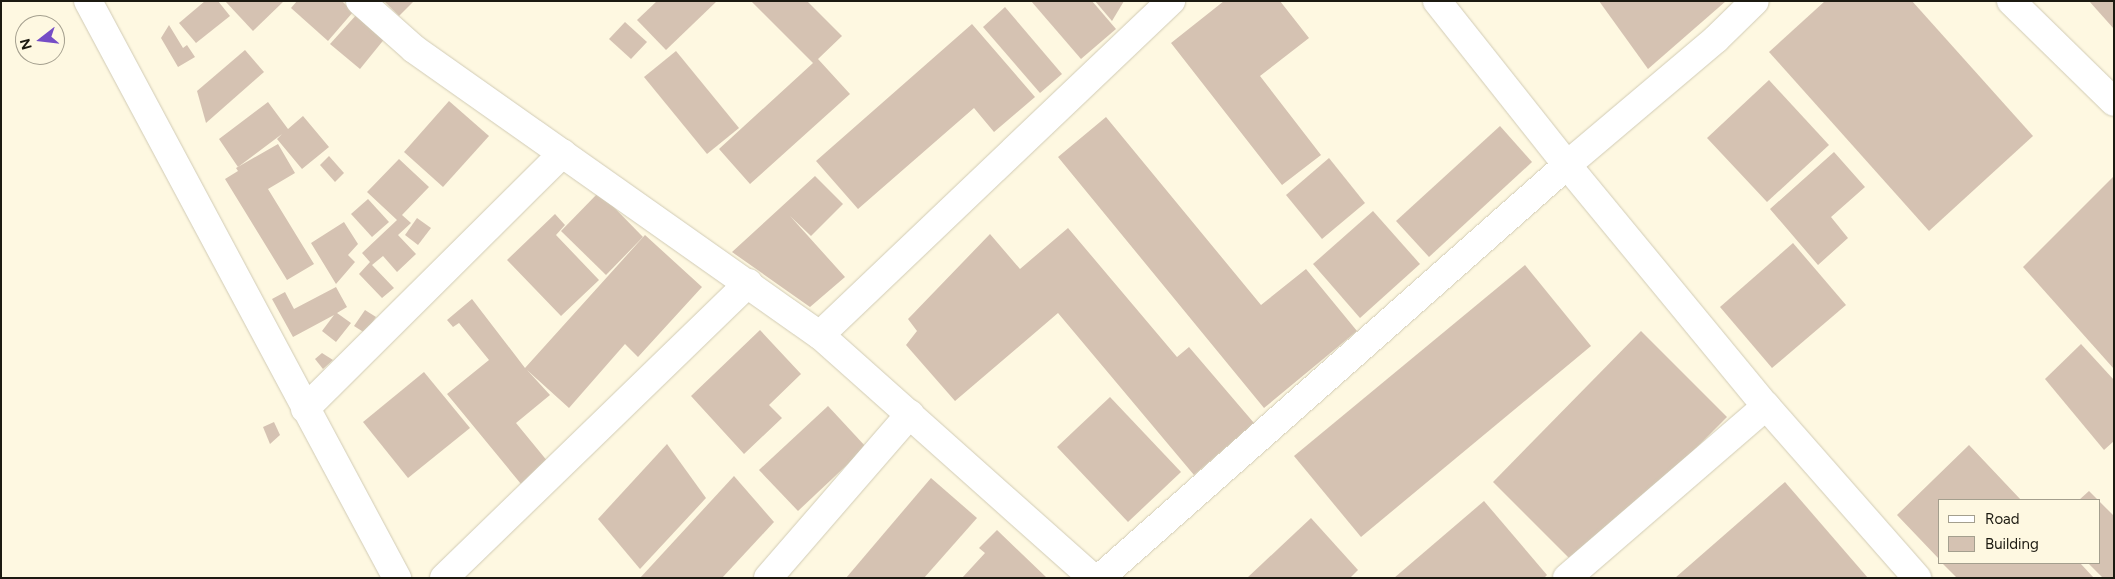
<!DOCTYPE html>
<style>
body{margin:0}
#map{position:relative;width:2115px;height:579px;overflow:hidden;background:#fef8e1;font-family:Figtree,sans-serif}
div>[style]{position:absolute}
.building>*{inset:0;background:#d5c2b2}
.roads{filter:drop-shadow(0 0 1px #d1cbb5) drop-shadow(0 0 1px #d1cbb5)}
.minor>*{height:28px;margin:-14px;padding:0 14px;transform-origin:14px;border-radius:14px;background:#fff}
span{translate:-50% -50%;white-space:nowrap;text-align:center;line-height:1.15;-webkit-text-stroke:4px #fef8e1;paint-order:stroke}
.frame{position:absolute;inset:0;border:2px solid #1c1a11;pointer-events:none}
.legend{position:absolute;left:1938px;top:499px;width:162px;height:65px;box-sizing:border-box;background:#fef8e1;border:1px solid #a49f8e;margin:0;padding:6px 9px;list-style:none;font-size:15px;color:#1c1a11}
.legend li{display:flex;align-items:center;gap:10px;height:25px}
.legend b{width:25px;border:1px solid #a49f8e}
.north{position:absolute;left:15px;top:15px;width:50px;height:50px;box-sizing:border-box;background:#fef8e1;border:1px solid #a49f8e;border-radius:50%;rotate:254deg;font-size:14px;font-weight:700;line-height:20px;text-align:center;color:#1c1a11}
.north::after{content:'';display:block;margin:auto;width:18px;height:22px;background:#754dc6;clip-path:polygon(50% 0,100% 100%,50% 72%,0 100%)}
</style>
<div id="map">
<div class="building">
<i style="clip-path:polygon(205px 1px,218px 1px,230px 16px,196px 43px,179px 23px)"></i>
<i style="clip-path:polygon(225px 1px,284px 1px,253px 31px)"></i>
<i style="clip-path:polygon(297px 1px,342px 1px,353px 12px,328px 41px,291px 8px)"></i>
<i style="clip-path:polygon(384px 1px,414px 1px,399px 16px)"></i>
<i style="clip-path:polygon(657px 1px,717px 1px,666px 50px,637px 20px)"></i>
<i style="clip-path:polygon(751px 1px,807px 1px,842px 36px,818px 59px,850px 94px,750px 184px,719px 149px,813px 63px)"></i>
<i style="clip-path:polygon(1031px 1px,1092px 1px,1116px 29px,1081px 59px)"></i>
<i style="clip-path:polygon(1095px 1px,1124px 1px,1112px 21px)"></i>
<i style="clip-path:polygon(1224px 1px,1280px 1px,1309px 38px,1260px 76px,1321px 155px,1282px 185px,1171px 43px)"></i>
<i style="clip-path:polygon(1599px 1px,1726px 1px,1648px 69px)"></i>
<i style="clip-path:polygon(1825px 1px,1912px 1px,2033px 136px,1929px 231px,1769px 52px)"></i>
<i style="clip-path:polygon(2089px 1px,2114px 1px,2114px 29px)"></i>
<i style="clip-path:polygon(1005px 7px,1062px 74px,1040px 93px,983px 27px)"></i>
<i style="clip-path:polygon(358px 13px,386px 37px,360px 69px,330px 44px)"></i>
<i style="clip-path:polygon(625px 22px,647px 42px,631px 59px,609px 39px)"></i>
<i style="clip-path:polygon(972px 24px,1035px 97px,994px 132px,974px 108px,858px 209px,816px 161px)"></i>
<i style="clip-path:polygon(169px 25px,183px 48px,187px 45px,195px 57px,178px 67px,161px 38px)"></i>
<i style="clip-path:polygon(245px 50px,264px 72px,206px 123px,197px 91px)"></i>
<i style="clip-path:polygon(676px 51px,739px 128px,707px 154px,644px 77px)"></i>
<i style="clip-path:polygon(1769px 80px,1829px 145px,1767px 202px,1707px 138px)"></i>
<i style="clip-path:polygon(449px 101px,489px 136px,443px 187px,404px 152px)"></i>
<i style="clip-path:polygon(268px 102px,288px 129px,303px 116px,329px 147px,302px 169px,277px 139px,282px 134px,238px 167px,219px 139px)"></i>
<i style="clip-path:polygon(1106px 117px,1261px 305px,1306px 269px,1357px 331px,1264px 408px,1058px 157px)"></i>
<i style="clip-path:polygon(1500px 126px,1532px 162px,1429px 257px,1396px 221px)"></i>
<i style="clip-path:polygon(278px 144px,295px 173px,268px 189px,314px 264px,287px 280px,225px 179px,238px 171px,236px 168px)"></i>
<i style="clip-path:polygon(1834px 152px,1865px 187px,1831px 217px,1848px 238px,1818px 265px,1770px 209px)"></i>
<i style="clip-path:polygon(329px 156px,344px 173px,335px 182px,320px 165px)"></i>
<i style="clip-path:polygon(1329px 158px,1365px 203px,1322px 239px,1286px 195px)"></i>
<i style="clip-path:polygon(399px 159px,429px 187px,402px 215px,411px 223px,398px 235px,416px 254px,397px 272px,383px 256px,372px 265px,394px 288px,382px 298px,359px 274px,370px 262px,362px 253px,397px 220px,367px 192px)"></i>
<i style="clip-path:polygon(815px 176px,843px 204px,811px 236px,790px 216px,845px 277px,810px 307px,732px 252px)"></i>
<i style="clip-path:polygon(2114px 176px,2114px 369px,2023px 267px)"></i>
<i style="clip-path:polygon(599px 192px,643px 237px,606px 275px,561px 231px)"></i>
<i style="clip-path:polygon(368px 199px,389px 222px,372px 237px,351px 214px)"></i>
<i style="clip-path:polygon(1373px 211px,1420px 264px,1360px 318px,1313px 264px)"></i>
<i style="clip-path:polygon(555px 214px,565px 225px,556px 235px,599px 280px,561px 316px,507px 260px)"></i>
<i style="clip-path:polygon(417px 218px,431px 228px,418px 245px,405px 235px)"></i>
<i style="clip-path:polygon(344px 222px,358px 244px,348px 255px,355px 262px,336px 284px,311px 243px)"></i>
<i style="clip-path:polygon(1068px 228px,1177px 357px,1189px 347px,1254px 423px,1194px 475px,1058px 313px,955px 401px,906px 345px,917px 331px,908px 319px,990px 234px,1020px 269px)"></i>
<i style="clip-path:polygon(645px 235px,702px 287px,638px 357px,625px 344px,569px 408px,527px 370px,550px 395px,516px 423px,553px 468px,526px 490px,447px 394px,489px 360px,459px 323px,453px 327px,447px 320px,472px 299px,525px 368px)"></i>
<i style="clip-path:polygon(1793px 243px,1846px 305px,1772px 368px,1720px 307px)"></i>
<i style="clip-path:polygon(1525px 265px,1591px 346px,1361px 537px,1294px 456px)"></i>
<i style="clip-path:polygon(336px 287px,347px 307px,337px 313px,351px 323px,336px 342px,322px 331px,334px 315px,293px 337px,272px 299px,285px 292px,294px 309px)"></i>
<i style="clip-path:polygon(365px 310px,376px 317px,365px 333px,354px 326px)"></i>
<i style="clip-path:polygon(760px 330px,801px 374px,769px 405px,782px 418px,744px 454px,691px 396px)"></i>
<i style="clip-path:polygon(1641px 331px,1727px 417px,1578px 567px,1493px 482px)"></i>
<i style="clip-path:polygon(2081px 344px,2114px 380px,2114px 441px,2104px 450px,2045px 379px)"></i>
<i style="clip-path:polygon(322px 353px,333px 360px,323px 369px,315px 359px)"></i>
<i style="clip-path:polygon(424px 372px,470px 428px,408px 478px,363px 422px)"></i>
<i style="clip-path:polygon(1110px 397px,1181px 472px,1128px 522px,1057px 447px)"></i>
<i style="clip-path:polygon(828px 406px,866px 447px,798px 511px,759px 470px)"></i>
<i style="clip-path:polygon(274px 422px,280px 435px,270px 444px,263px 427px)"></i>
<i style="clip-path:polygon(667px 444px,706px 498px,640px 569px,598px 519px)"></i>
<i style="clip-path:polygon(1969px 445px,2021px 500px,1939px 500px,1939px 559px,1897px 515px)"></i>
<i style="clip-path:polygon(734px 476px,774px 522px,722px 578px,640px 578px)"></i>
<i style="clip-path:polygon(931px 478px,977px 518px,924px 578px,846px 578px)"></i>
<i style="clip-path:polygon(1785px 482px,1868px 578px,1675px 578px)"></i>
<i style="clip-path:polygon(2089px 491px,2098px 500px,2079px 500px)"></i>
<i style="clip-path:polygon(1484px 501px,1547px 575px,1544px 578px,1394px 578px)"></i>
<i style="clip-path:polygon(2099px 501px,2114px 516px,2114px 578px,2103px 578px,2088px 563px,2099px 563px)"></i>
<i style="clip-path:polygon(1311px 518px,1358px 570px,1350px 578px,1247px 578px)"></i>
<i style="clip-path:polygon(997px 530px,1047px 578px,962px 578px,985px 553px,979px 548px)"></i>
<i style="clip-path:polygon(1942px 563px,2080px 563px,2094px 578px,1957px 578px)"></i>
</div>
<div class="roads">
<div class="minor">
<i style="left:88px;top:1px;width:655px;rotate:61.83deg"></i>
<i style="left:360px;top:1px;width:72px;rotate:41.6deg"></i>
<i style="left:414px;top:49px;width:497px;rotate:35.2deg"></i>
<i style="left:820px;top:335px;width:365px;rotate:41.7deg"></i>
<i style="left:1437px;top:1px;width:209px;rotate:51.6deg"></i>
<i style="left:1567px;top:165px;width:313px;rotate:50.5deg"></i>
<i style="left:1766px;top:406px;width:229px;rotate:48.7deg"></i>
<i style="left:2011px;top:1px;width:144px;rotate:44.4deg"></i>
<i style="left:820px;top:335px;width:485px;rotate:-43.6deg"></i>
<i style="left:305px;top:409px;width:363px;rotate:-44.8deg"></i>
<i style="left:444px;top:578px;width:424px;rotate:-44.1deg"></i>
<i style="left:768px;top:578px;width:217px;rotate:-49.1deg"></i>
<i style="left:1100px;top:578px;width:623px;rotate:-41.49deg"></i>
<i style="left:1567px;top:165px;width:195px;rotate:-40.2deg"></i>
<i style="left:1716px;top:39px;width:54px;rotate:-44.3deg"></i>
<i style="left:1567px;top:578px;width:263px;rotate:-40.8deg"></i>
</div>
</div>
<div class="frame"></div>
<ul class="legend">
<li><b style="height:6px;background:#fff"></b>Road</li>
<li><b style="height:14px;background:#d5c2b2"></b>Building</li>
</ul>
<div class="north">N</div>
</div>
